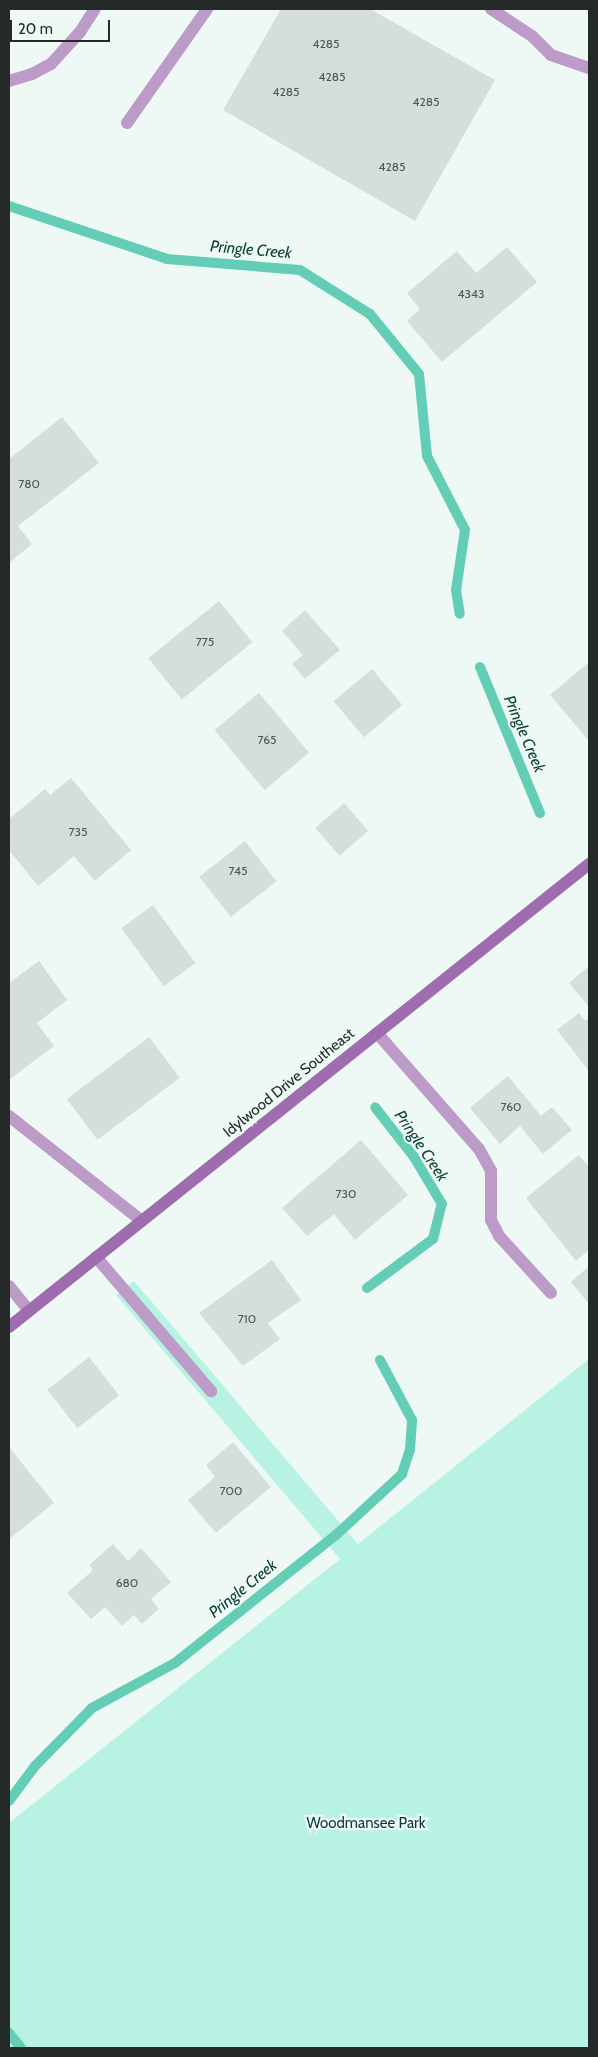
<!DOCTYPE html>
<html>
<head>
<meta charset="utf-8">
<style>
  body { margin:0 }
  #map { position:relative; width:598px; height:2057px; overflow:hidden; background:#eef9f6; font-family:Cabin,sans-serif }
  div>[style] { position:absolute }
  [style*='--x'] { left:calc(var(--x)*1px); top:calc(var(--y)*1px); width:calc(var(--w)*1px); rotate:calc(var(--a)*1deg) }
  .green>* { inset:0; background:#b8f2e2 }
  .stream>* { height:10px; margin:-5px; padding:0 5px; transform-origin:5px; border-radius:5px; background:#64cdb5 }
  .building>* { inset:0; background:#d4dfdb; transform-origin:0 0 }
  .lane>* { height:12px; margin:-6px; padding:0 6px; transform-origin:6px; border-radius:6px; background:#bc9bc8 }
  .secondary>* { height:12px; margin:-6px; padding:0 6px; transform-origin:6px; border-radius:6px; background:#9f6daf }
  span { translate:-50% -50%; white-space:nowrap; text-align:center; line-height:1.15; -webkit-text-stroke:4.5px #eef9f6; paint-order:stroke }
  .number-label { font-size:12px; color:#515655 }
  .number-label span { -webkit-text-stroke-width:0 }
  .street-label { font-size:15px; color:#252928 }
  .park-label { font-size:15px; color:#093b31 }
  .water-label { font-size:16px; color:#114137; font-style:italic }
  .frame { position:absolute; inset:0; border:10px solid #252928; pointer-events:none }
  .scale { position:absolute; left:10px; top:20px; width:100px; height:22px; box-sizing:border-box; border:2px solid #252928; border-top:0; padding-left:6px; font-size:15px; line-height:18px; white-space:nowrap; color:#252928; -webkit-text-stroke:4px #eef9f6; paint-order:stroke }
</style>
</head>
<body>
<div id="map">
  <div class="green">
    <div style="clip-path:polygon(134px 1281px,358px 1544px,589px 1359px,589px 2048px,9px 2048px,9px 1823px,340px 1559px,116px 1295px)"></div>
  </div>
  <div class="stream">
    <div style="--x:9;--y:206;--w:167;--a:18.5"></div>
    <div style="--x:167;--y:259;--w:133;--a:4.7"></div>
    <div style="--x:300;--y:270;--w:83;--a:32.2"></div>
    <div style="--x:370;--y:314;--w:77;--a:50.8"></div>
    <div style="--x:419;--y:374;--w:82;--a:84.4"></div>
    <div style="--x:427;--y:456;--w:83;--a:62.8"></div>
    <div style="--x:465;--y:530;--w:61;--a:98.5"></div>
    <div style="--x:456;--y:590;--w:24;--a:81"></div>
    <div style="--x:480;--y:667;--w:158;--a:67.7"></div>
    <div style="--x:367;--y:1288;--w:82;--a:-36.6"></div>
    <div style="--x:433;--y:1239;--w:36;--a:-76"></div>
    <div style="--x:442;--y:1204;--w:55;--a:-120.8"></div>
    <div style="--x:414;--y:1157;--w:63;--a:-128"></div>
    <div style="--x:9;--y:1801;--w:44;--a:-53.4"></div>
    <div style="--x:35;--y:1766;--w:81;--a:-45.5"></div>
    <div style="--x:92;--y:1708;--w:94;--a:-28.5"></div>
    <div style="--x:175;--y:1663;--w:206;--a:-38.5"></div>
    <div style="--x:336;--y:1535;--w:90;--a:-42.7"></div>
    <div style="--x:402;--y:1474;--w:25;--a:-72"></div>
    <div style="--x:410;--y:1450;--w:30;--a:-86"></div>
    <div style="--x:412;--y:1420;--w:68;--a:-118.1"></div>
    <div style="--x:9;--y:2033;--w:19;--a:51"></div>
  </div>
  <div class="building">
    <div style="clip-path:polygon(281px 9px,370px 9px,495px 80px,415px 221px,223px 110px)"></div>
    <div style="clip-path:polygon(507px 247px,537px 282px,442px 362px,407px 321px,420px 309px,407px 293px,457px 251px,476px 273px)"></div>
    <div style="clip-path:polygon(62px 417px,99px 463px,18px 526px,32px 544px,9px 563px,9px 459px)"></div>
    <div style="left:219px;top:601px;width:53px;height:91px;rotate:51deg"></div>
    <div style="clip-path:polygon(305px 610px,340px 650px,305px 679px,292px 664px,303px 655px,282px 631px)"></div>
    <div style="clip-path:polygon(589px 662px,589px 741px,550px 695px)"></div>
    <div style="left:372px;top:669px;width:47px;height:50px;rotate:50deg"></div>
    <div style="left:259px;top:693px;width:78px;height:58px;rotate:50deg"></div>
    <div style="clip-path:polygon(71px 778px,131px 850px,95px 881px,74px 856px,38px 886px,9px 850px,9px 819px,45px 789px,50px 795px)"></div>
    <div style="left:344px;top:803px;width:37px;height:38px;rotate:49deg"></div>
    <div style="left:245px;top:841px;width:51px;height:58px;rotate:52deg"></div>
    <div style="left:153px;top:905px;width:72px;height:39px;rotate:54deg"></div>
    <div style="clip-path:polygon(39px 961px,67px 1000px,37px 1023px,54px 1046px,10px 1079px,9px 983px)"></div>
    <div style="clip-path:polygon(589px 966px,589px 1007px,569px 983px)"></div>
    <div style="clip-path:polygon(579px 1013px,585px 1021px,589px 1018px,589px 1071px,557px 1030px)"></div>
    <div style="left:149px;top:1037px;width:51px;height:103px;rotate:53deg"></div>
    <div style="clip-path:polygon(508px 1076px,541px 1116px,552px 1107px,572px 1130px,543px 1154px,520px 1126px,500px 1144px,470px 1108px)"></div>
    <div style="clip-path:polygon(361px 1140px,408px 1195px,355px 1240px,334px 1214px,307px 1236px,282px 1208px)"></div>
    <div style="clip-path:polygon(579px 1155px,589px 1167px,589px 1250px,576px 1261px,526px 1198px)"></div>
    <div style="clip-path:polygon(272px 1260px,301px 1300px,268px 1323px,280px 1339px,243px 1366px,199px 1313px)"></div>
    <div style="clip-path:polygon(589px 1266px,589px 1304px,571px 1282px)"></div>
    <div style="left:89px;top:1357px;width:49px;height:53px;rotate:52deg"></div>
    <div style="clip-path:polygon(233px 1442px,271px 1487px,216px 1533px,188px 1500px,215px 1477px,206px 1465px)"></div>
    <div style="clip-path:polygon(9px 1447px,54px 1503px,9px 1539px)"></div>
    <div style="clip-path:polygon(113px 1544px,128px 1561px,141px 1548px,171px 1582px,151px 1599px,159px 1609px,142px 1624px,134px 1615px,122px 1626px,105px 1607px,91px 1619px,67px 1593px,93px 1570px,89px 1565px)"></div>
  </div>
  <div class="lane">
    <div style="--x:491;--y:9;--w:49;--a:33.4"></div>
    <div style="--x:532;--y:36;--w:27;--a:45"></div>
    <div style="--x:551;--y:55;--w:40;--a:18.9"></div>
    <div style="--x:9;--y:81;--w:24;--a:-17"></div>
    <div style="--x:32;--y:74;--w:21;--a:-28"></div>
    <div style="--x:51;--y:64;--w:43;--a:-47.8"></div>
    <div style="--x:80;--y:32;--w:27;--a:-57"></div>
    <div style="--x:127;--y:123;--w:139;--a:-54.9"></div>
    <div style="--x:377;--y:1033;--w:154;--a:48.7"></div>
    <div style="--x:479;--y:1149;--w:25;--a:61"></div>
    <div style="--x:491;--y:1171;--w:49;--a:90"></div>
    <div style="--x:491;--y:1220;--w:18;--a:63"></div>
    <div style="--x:499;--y:1236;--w:77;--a:47.6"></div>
    <div style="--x:9;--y:1116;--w:169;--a:38.3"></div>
    <div style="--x:96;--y:1257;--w:177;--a:49.4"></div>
    <div style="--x:9;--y:1286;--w:32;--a:51"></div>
  </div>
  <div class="secondary">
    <div style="--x:9;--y:1327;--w:742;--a:-38.6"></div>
  </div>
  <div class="number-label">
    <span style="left:326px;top:44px">4285</span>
    <span style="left:332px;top:77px">4285</span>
    <span style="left:286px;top:92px">4285</span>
    <span style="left:426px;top:102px">4285</span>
    <span style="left:392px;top:167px">4285</span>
    <span style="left:471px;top:294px">4343</span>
    <span style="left:29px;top:484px">780</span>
    <span style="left:205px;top:642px">775</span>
    <span style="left:267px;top:740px">765</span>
    <span style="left:78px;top:832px">735</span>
    <span style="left:238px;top:871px">745</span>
    <span style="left:511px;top:1107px">760</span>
    <span style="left:346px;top:1194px">730</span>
    <span style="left:247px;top:1319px">710</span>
    <span style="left:231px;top:1491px">700</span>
    <span style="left:127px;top:1583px">680</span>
  </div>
  <div class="street-label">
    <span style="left:289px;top:1083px;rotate:-39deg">Idylwood Drive Southeast</span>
  </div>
  <div class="park-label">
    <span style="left:366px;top:1824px">Woodmansee Park</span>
  </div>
  <div class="water-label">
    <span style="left:251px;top:250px;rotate:5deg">Pringle Creek</span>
    <span style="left:524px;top:734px;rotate:67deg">Pringle Creek</span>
    <span style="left:421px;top:1146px;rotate:56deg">Pringle Creek</span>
    <span style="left:243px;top:1589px;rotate:-39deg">Pringle Creek</span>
  </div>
  <div class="frame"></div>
  <div class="scale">20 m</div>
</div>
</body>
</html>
